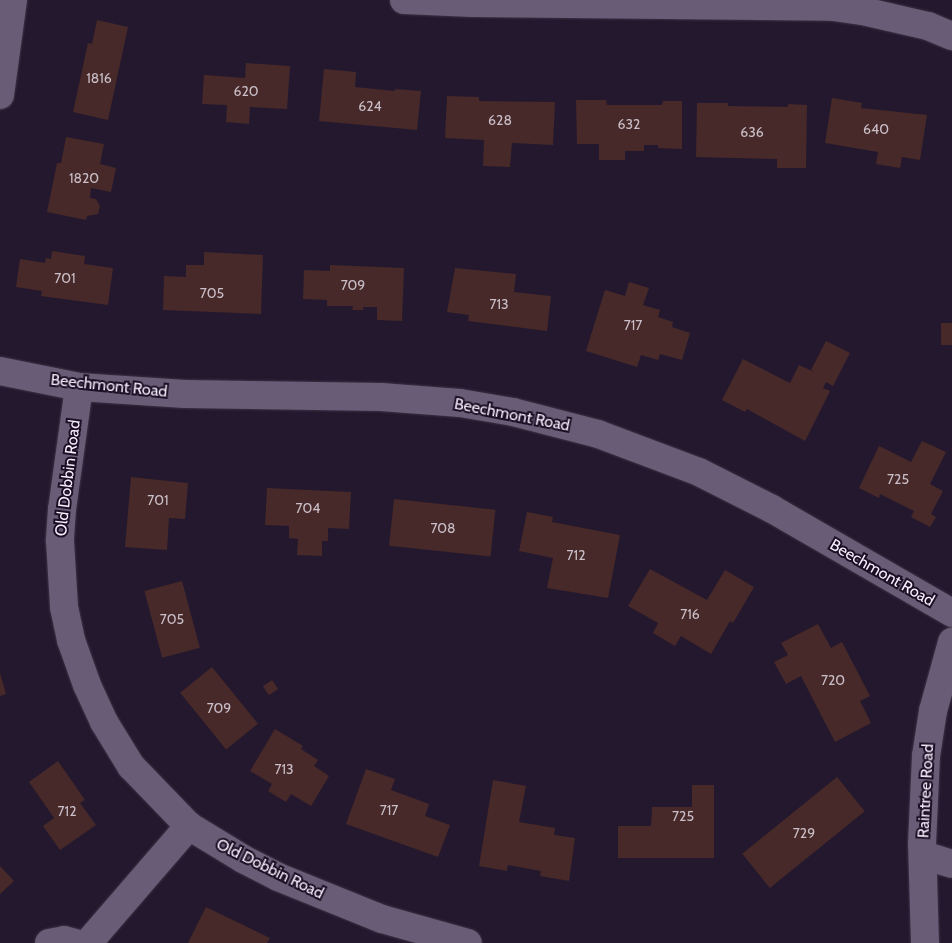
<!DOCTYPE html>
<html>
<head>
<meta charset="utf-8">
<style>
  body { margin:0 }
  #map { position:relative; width:952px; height:943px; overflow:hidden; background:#24182e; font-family:Cabin,sans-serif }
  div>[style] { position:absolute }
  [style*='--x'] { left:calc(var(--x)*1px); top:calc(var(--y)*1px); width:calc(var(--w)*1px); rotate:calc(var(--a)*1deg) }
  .building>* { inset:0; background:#462928; transform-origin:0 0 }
  .roads { filter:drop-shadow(0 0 1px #3c3344) drop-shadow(0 0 1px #3c3344) }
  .minor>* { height:28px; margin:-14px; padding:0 14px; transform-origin:14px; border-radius:14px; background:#695c76 }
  span { translate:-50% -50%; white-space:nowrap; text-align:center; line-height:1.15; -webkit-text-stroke:4px #1a0f24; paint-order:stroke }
  .number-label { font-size:14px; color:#cabec8 }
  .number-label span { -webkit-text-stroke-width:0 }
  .street-label { font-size:16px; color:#f6effe }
</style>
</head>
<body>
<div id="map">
  <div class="building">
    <div style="clip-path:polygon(97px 20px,128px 27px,108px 120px,73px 112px,88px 43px,92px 44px)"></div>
    <div style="clip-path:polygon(246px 63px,290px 66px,287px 109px,250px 107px,249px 124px,226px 122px,227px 105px,202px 104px,204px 75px,245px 78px)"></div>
    <div style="clip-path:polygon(324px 69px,356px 72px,355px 87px,395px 91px,395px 89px,421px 91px,417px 130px,319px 121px)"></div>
    <div style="clip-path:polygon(447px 96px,479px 97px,479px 101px,555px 102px,553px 145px,512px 143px,510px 167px,483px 166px,484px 140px,445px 138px)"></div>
    <div style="clip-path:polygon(832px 98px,862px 103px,861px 108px,927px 115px,920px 160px,902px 157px,900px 168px,876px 164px,878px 152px,825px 143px)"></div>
    <div style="clip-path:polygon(576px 100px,606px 100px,607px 105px,662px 105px,663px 101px,682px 101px,682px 149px,658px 148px,658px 145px,644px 145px,644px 151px,625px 151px,625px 160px,599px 160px,599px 144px,577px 144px)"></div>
    <div style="clip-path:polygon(697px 103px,728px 103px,728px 106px,788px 107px,788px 104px,807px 105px,806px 168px,777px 168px,777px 159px,696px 157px)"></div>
    <div style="clip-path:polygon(66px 137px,104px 144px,100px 164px,116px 168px,111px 192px,91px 188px,90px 198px,96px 199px,100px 206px,98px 214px,87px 216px,86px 220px,47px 212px,57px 163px,61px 163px)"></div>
    <div style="clip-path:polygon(52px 251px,85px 256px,84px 264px,113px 268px,108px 305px,41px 296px,42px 291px,16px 287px,20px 259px,45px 263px,46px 258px,51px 259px)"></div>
    <div style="clip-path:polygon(204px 252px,263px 255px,261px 314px,163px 310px,164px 276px,186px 277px,186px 265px,204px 265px)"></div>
    <div style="clip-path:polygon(330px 265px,404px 268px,402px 321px,377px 320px,377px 307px,363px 307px,363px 310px,352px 310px,353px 306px,327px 306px,327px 300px,303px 299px,304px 270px,330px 271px)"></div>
    <div style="clip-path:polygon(455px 268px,516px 274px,514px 292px,551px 296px,547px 331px,468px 321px,469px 315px,447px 312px)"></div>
    <div style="clip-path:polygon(629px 282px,649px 288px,643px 305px,660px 310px,658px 317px,673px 322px,672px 327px,690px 333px,682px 360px,660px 354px,658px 360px,641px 355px,637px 367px,586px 351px,605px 290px,625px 296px)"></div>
    <div style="left:941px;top:323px;width:11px;height:22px"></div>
    <div style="clip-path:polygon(826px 341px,850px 353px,833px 386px,826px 382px,823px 388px,830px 391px,805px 441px,747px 409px,745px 412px,722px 400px,743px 359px,790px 383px,799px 365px,814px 372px,811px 370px)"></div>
    <div style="clip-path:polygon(922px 441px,946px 452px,930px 484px,943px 491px,931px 514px,936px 517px,930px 527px,911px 517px,914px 511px,880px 494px,879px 498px,859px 488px,879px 446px,911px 462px)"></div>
    <div style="clip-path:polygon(131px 477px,188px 483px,185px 519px,169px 518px,167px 550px,125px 547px)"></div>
    <div style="clip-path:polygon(267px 488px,351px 492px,349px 529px,328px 528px,328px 541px,322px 541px,322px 556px,297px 555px,298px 539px,289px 538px,289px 526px,265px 525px)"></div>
    <div style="left:394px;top:499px;width:102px;height:47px;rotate:6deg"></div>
    <div style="clip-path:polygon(527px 512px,553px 517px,552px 522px,620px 535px,608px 598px,547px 588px,553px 558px,519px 551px)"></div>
    <div style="clip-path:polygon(650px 569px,707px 600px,725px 570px,754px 587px,733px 623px,730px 621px,711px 654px,681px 636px,675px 646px,653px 633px,658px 623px,628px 606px)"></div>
    <div style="left:182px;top:581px;width:69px;height:39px;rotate:75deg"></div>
    <div style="clip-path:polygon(818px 624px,831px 648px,842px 642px,870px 696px,860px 701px,871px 723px,835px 742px,801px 676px,786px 684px,774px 662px,788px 655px,781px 643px)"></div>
    <div style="left:212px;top:667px;width:73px;height:41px;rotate:51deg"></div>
    <div style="clip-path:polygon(0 673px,6px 694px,0 696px)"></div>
    <div style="left:272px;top:680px;width:11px;height:11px;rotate:56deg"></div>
    <div style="clip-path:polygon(275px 729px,303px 746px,301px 749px,318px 760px,314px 766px,329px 776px,311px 806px,291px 794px,286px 802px,268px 791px,272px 784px,250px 771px)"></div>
    <div style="clip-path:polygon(58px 761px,85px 800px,80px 803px,96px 825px,60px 850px,43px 826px,54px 818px,29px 782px)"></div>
    <div style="clip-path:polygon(366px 769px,395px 779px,391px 790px,429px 804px,425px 816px,450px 825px,438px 857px,346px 824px)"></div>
    <div style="left:837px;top:777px;width:44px;height:122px;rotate:51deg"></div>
    <div style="clip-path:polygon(493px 780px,526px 786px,519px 822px,555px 828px,554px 835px,575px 838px,569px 881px,540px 876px,541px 871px,508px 865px,507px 871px,479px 866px)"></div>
    <div style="clip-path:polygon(692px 785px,714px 785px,714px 858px,618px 858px,618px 826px,651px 826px,652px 807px,692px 807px)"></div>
    <div style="clip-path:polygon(0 866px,14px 881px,0 894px)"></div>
    <div style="clip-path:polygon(206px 907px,270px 938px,267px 943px,188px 943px)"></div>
  </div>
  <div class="roads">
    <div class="minor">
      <div style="--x:404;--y:0;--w:68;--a:2.5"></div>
      <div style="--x:472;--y:3;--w:361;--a:0.6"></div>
      <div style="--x:833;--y:7;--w:30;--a:8"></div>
      <div style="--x:863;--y:11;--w:67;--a:13"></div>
      <div style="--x:928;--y:26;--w:26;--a:23"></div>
      <div style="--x:0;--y:95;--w:96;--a:-82.2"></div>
      <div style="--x:0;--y:371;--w:81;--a:11.4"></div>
      <div style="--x:79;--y:387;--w:106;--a:3.8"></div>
      <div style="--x:185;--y:394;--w:196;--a:0.9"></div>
      <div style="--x:381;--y:397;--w:79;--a:4.3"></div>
      <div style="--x:460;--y:403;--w:54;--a:9.6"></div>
      <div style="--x:513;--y:412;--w:88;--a:14.5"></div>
      <div style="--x:598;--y:434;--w:108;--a:20.6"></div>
      <div style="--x:699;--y:472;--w:82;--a:26.9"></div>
      <div style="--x:772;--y:509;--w:208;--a:30"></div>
      <div style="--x:79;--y:387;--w:123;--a:97.9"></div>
      <div style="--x:62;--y:509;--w:32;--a:94"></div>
      <div style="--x:60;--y:541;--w:66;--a:86.5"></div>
      <div style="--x:64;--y:607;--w:34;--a:78"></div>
      <div style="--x:71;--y:640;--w:48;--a:70.4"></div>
      <div style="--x:87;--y:685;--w:41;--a:65.3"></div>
      <div style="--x:104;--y:722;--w:52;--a:58.5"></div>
      <div style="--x:131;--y:766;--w:83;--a:46"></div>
      <div style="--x:189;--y:826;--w:63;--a:31.4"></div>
      <div style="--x:243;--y:859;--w:39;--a:27"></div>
      <div style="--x:278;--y:877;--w:112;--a:22"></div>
      <div style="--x:382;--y:919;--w:89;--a:15.6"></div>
      <div style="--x:923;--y:855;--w:30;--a:17"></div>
      <div style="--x:49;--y:943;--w:15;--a:-11"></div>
      <div style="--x:64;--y:940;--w:11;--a:15"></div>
      <div style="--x:88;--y:943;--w:155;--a:-49.2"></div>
      <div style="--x:925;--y:943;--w:99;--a:-91.7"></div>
      <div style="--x:922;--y:844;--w:88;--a:-87.4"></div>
      <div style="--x:926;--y:756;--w:46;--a:-81.2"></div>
      <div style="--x:933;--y:711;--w:72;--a:-74.6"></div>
    </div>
  </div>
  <div class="number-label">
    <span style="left:99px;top:78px">1816</span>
    <span style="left:246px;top:91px">620</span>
    <span style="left:370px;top:106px">624</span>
    <span style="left:500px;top:120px">628</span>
    <span style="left:629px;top:124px">632</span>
    <span style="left:876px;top:129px">640</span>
    <span style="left:752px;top:132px">636</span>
    <span style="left:84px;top:178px">1820</span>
    <span style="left:65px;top:278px">701</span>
    <span style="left:353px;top:285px">709</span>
    <span style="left:212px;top:293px">705</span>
    <span style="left:499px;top:304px">713</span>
    <span style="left:633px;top:325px">717</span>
    <span style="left:898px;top:479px">725</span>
    <span style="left:158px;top:500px">701</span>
    <span style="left:308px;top:508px">704</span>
    <span style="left:443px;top:528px">708</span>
    <span style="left:576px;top:555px">712</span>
    <span style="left:690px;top:614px">716</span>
    <span style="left:172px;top:619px">705</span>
    <span style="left:833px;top:680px">720</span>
    <span style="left:219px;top:708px">709</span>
    <span style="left:284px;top:769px">713</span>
    <span style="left:389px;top:810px">717</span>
    <span style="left:67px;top:811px">712</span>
    <span style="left:683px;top:816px">725</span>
    <span style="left:804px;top:833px">729</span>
  </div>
  <div class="street-label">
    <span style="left:109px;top:386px;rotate:6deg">Beechmont Road</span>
    <span style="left:512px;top:415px;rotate:11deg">Beechmont Road</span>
    <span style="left:68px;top:478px;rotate:-83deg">Old Dobbin Road</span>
    <span style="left:882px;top:573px;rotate:30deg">Beechmont Road</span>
    <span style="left:926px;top:791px;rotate:-87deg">Raintree Road</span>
    <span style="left:270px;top:869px;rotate:26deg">Old Dobbin Road</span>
  </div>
</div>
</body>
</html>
